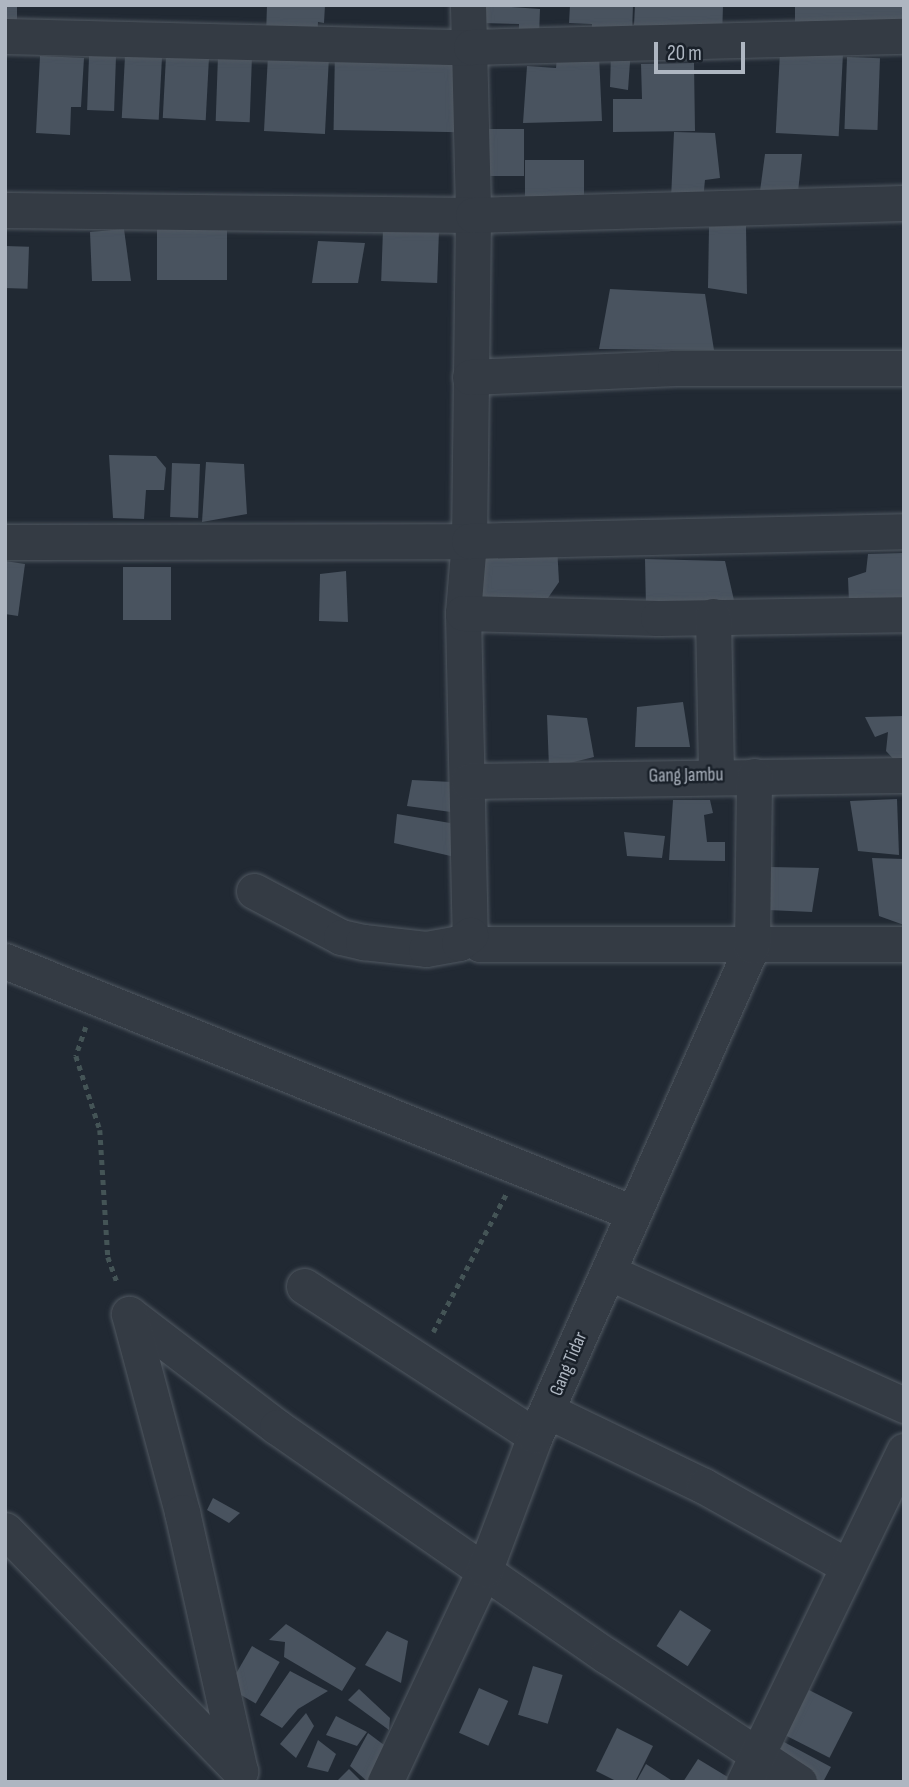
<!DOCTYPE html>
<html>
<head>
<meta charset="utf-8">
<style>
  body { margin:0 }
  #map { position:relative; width:909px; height:1787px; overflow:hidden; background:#212933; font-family:"Sofia Sans Condensed",sans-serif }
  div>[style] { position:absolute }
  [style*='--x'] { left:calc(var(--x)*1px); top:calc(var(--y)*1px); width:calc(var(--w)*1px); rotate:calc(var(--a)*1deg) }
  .building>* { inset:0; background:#49535f; transform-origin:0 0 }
  .path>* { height:4.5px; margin-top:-2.25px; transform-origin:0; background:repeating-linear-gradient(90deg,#445456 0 5px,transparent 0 10px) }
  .roads { filter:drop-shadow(0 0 2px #515962) drop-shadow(0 0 2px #515962) }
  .minor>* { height:35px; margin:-17.5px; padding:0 17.5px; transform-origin:17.5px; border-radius:17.5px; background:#343b44 }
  span { translate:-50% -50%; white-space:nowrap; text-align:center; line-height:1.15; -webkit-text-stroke:5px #192029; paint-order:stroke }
  .street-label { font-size:19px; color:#aeb6c1 }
  .frame { position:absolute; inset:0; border:7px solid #aeb6c1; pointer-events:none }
  .scale { position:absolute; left:654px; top:42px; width:91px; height:32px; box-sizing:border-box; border:4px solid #aeb6c1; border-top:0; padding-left:9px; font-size:21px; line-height:24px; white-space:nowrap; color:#aeb6c1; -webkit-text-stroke:5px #192029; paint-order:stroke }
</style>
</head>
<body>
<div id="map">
  <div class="building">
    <div style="left:5px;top:5px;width:12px;height:29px"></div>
    <div style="clip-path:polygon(267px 5px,325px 5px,324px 23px,318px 22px,317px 38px,266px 35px)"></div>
    <div style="clip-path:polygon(483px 5px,540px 9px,539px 36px,519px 36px,519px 24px,482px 23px)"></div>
    <div style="clip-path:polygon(570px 5px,633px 5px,632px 35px,592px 33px,592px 24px,569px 23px)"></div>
    <div style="clip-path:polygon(635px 5px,723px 5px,722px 39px,673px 26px,634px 25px)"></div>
    <div style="clip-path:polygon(795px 5px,904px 5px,904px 25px,795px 36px)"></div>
    <div style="left:335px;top:48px;width:128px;height:82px;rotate:1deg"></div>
    <div style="clip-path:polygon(631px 48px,628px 90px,610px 87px,611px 53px)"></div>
    <div style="left:780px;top:52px;width:63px;height:81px;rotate:3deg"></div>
    <div style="left:218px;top:55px;width:34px;height:66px;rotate:2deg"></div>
    <div style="left:268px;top:55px;width:61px;height:76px;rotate:3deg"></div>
    <div style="clip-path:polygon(599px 55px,602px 121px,523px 123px,527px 66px,556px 68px,557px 56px)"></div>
    <div style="clip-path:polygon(40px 56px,84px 58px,81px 107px,71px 107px,70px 135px,36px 133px)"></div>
    <div style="left:89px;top:56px;width:27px;height:54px;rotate:2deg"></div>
    <div style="left:125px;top:56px;width:37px;height:62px;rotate:3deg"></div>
    <div style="left:166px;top:56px;width:43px;height:62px;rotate:3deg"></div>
    <div style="left:847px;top:57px;width:33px;height:72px;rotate:2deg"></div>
    <div style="clip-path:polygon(694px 63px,695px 131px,613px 132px,613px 99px,642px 99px,641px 64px)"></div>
    <div style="left:480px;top:129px;width:44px;height:47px"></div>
    <div style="clip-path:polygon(674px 132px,715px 133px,720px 178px,705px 180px,703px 200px,671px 199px)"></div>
    <div style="clip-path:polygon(765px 154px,802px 154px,798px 192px,760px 191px)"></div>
    <div style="left:525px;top:160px;width:59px;height:36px"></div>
    <div style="left:157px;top:223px;width:70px;height:57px"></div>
    <div style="clip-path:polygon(746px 226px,747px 294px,708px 288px,709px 227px)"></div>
    <div style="clip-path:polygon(124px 229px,131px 281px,92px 281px,90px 232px)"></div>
    <div style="left:439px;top:230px;width:53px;height:56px;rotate:92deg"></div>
    <div style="clip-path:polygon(318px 241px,365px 243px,358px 283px,312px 283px)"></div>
    <div style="left:5px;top:246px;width:24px;height:42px;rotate:2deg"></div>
    <div style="clip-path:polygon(610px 289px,705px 294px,714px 350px,599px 349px)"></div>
    <div style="clip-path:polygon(109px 455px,156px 456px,166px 468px,164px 490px,146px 490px,144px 519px,113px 518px)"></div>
    <div style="clip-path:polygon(206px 462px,244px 464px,247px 514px,202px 522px)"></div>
    <div style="left:172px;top:463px;width:28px;height:54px;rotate:2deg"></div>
    <div style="clip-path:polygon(557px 546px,559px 582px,541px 608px,479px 607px,478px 555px)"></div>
    <div style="clip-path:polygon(904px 553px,904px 607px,849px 603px,848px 578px,866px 572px,868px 554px)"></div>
    <div style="clip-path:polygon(645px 559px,725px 561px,736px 609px,646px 607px)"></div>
    <div style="clip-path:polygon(5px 561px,25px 564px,18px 616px,5px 614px)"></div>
    <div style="left:123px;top:567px;width:48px;height:53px"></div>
    <div style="clip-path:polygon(346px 571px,348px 622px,319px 621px,320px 574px)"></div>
    <div style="clip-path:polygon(683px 702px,690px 747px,635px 747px,637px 707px)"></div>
    <div style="clip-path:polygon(547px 715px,587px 718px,594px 757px,549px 768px)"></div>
    <div style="clip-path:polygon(904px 716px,904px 762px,899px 765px,886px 751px,888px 732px,875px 737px,865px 717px)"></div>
    <div style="clip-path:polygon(412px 780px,452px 782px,451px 812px,407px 806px)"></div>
    <div style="clip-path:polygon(897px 799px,899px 855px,858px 851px,850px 801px)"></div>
    <div style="clip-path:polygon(673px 800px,710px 800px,713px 813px,704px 815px,707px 842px,725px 842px,725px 861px,669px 860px)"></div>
    <div style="clip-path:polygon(397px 814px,456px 824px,455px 857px,394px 843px)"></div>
    <div style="clip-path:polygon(624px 832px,665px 836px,662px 858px,627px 856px)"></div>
    <div style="clip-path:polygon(872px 858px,904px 859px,904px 925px,879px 916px)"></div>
    <div style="clip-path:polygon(771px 867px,819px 868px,812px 912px,768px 910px)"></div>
    <div style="clip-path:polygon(213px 1498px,240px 1513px,229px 1523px,207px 1510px)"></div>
    <div style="left:680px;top:1610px;width:37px;height:43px;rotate:33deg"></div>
    <div style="clip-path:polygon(286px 1624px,356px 1668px,342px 1691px,284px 1657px,285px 1642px,269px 1640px)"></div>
    <div style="clip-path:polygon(387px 1631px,408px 1641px,401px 1683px,365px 1665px)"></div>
    <div style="left:252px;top:1646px;width:32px;height:48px;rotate:30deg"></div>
    <div style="left:533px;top:1666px;width:31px;height:51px;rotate:17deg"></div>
    <div style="clip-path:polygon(290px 1671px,328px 1691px,298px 1709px,282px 1728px,260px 1715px)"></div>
    <div style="left:479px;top:1688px;width:32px;height:49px;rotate:24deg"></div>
    <div style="clip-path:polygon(359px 1689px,390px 1718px,389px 1730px,348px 1700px)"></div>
    <div style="left:809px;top:1690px;width:49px;height:51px;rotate:27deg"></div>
    <div style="clip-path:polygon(306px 1713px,314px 1726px,296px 1758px,280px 1744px)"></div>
    <div style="clip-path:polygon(336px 1716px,367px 1732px,357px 1746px,326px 1735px)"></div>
    <div style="clip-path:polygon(617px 1728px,653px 1746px,635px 1782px,618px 1782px,596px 1771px)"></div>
    <div style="clip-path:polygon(368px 1733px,396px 1754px,368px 1782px,350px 1766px)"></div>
    <div style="clip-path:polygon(318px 1740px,336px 1754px,328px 1772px,307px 1767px)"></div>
    <div style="clip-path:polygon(784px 1742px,831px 1767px,823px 1782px,775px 1761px)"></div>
    <div style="clip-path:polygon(698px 1759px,736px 1782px,683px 1782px)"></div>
    <div style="clip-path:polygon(646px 1764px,674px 1782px,636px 1782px)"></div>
    <div style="clip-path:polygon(349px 1769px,362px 1782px,336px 1782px)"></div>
  </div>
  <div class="path">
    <div style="--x:86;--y:1027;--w:31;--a:109"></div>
    <div style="--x:76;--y:1056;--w:78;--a:72"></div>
    <div style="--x:100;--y:1130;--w:127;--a:86.4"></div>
    <div style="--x:108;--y:1257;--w:29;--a:70"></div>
    <div style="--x:433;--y:1332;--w:156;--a:-62.1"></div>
  </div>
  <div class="roads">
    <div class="minor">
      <div style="--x:468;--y:5;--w:210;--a:88.6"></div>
      <div style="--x:473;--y:215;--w:326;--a:90.7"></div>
      <div style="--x:469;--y:541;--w:72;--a:94.8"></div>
      <div style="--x:463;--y:613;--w:322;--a:88.8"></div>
      <div style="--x:470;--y:935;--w:13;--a:42"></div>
      <div style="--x:480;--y:944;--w:424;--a:0"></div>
      <div style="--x:5;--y:36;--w:466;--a:1.4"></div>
      <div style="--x:471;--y:47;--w:433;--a:-1.5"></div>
      <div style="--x:5;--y:210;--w:468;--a:0.6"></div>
      <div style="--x:473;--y:215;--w:431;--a:-1.6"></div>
      <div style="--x:470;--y:377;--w:205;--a:-2.5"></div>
      <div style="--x:675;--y:368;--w:229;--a:0"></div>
      <div style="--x:5;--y:542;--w:464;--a:-0.1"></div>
      <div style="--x:469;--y:541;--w:435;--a:-1.3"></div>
      <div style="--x:463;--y:613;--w:195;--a:1.5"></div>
      <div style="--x:658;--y:618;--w:246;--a:-0.9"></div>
      <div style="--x:713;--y:616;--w:159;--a:88.9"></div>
      <div style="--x:468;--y:781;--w:436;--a:-0.8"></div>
      <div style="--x:254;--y:891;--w:98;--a:27.9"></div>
      <div style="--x:341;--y:937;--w:23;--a:13"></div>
      <div style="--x:363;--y:942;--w:63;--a:6.3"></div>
      <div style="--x:426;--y:949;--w:34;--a:-10"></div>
      <div style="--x:459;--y:943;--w:14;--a:-36"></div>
      <div style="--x:5;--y:961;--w:677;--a:21.86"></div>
      <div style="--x:608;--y:1272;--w:325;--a:24.2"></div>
      <div style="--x:304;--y:1286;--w:275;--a:33"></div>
      <div style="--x:129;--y:1314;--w:186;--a:37.4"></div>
      <div style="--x:277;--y:1427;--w:402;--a:34.8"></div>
      <div style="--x:607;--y:1656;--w:230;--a:33.3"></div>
      <div style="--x:129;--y:1314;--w:205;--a:75"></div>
      <div style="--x:182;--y:1512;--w:265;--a:77.4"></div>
      <div style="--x:548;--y:1411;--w:173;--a:25.7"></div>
      <div style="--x:704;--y:1486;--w:164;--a:29.2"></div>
      <div style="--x:5;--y:1530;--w:337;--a:45.7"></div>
      <div style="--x:385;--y:1782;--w:235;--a:-64.9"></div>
      <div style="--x:485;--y:1569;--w:142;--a:-69.4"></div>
      <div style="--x:535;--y:1436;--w:536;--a:-66.11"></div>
      <div style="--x:752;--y:946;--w:170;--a:-89.3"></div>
      <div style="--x:744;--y:1782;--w:368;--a:-64.2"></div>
    </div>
  </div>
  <div class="street-label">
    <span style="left:686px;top:776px;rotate:-1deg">Gang Jambu</span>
    <span style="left:569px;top:1364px;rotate:-67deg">Gang Tidar</span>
  </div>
  <div class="frame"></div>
  <div class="scale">20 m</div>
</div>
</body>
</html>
